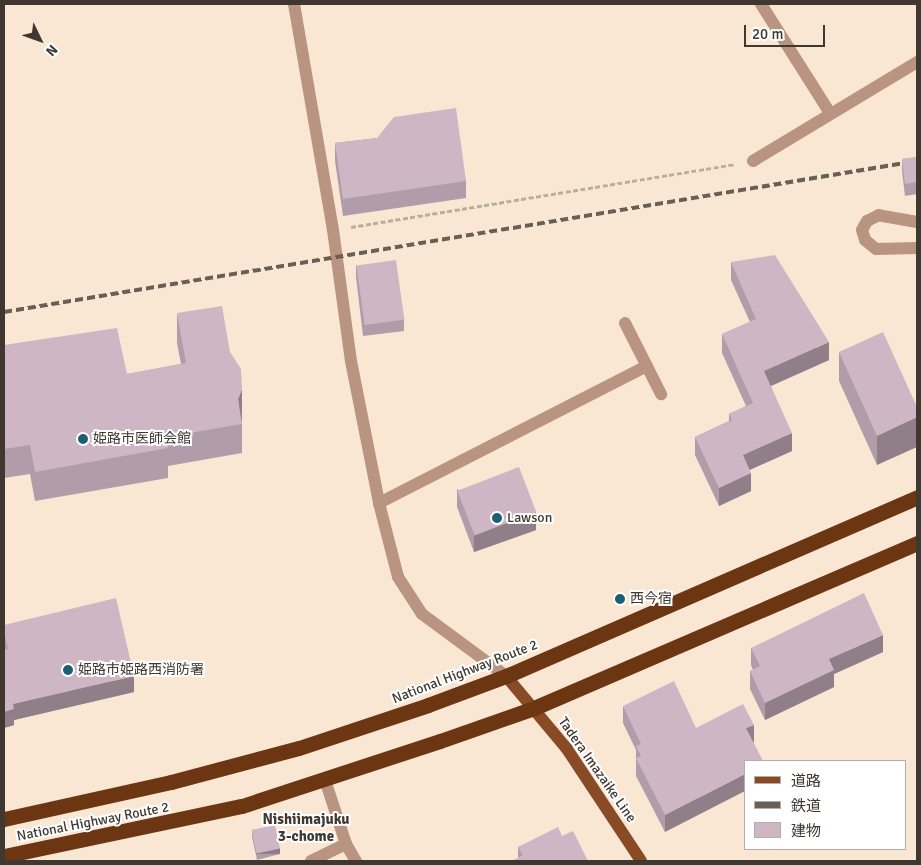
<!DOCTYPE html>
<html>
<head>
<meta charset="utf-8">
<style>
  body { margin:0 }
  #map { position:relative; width:921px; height:865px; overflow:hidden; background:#f9e7d4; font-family:Signika,"Noto Sans JP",sans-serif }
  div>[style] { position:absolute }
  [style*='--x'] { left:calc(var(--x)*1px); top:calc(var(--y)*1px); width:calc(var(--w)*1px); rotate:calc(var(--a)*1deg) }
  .path>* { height:3px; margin-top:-1.5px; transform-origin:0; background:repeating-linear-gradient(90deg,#bbad9e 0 5px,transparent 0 7.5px) }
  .minor>* { height:12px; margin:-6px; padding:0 6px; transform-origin:6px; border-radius:6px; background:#b89481 }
  .major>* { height:12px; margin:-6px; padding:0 6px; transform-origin:6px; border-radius:6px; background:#884b26 }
  .highway>* { height:15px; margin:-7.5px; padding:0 7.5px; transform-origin:7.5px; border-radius:7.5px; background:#6d3613 }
  .rail>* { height:4px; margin-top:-2px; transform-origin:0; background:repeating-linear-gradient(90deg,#695f55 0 8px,transparent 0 12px) }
  .wall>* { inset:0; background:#b19da9 }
  .shaded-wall>* { inset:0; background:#907f89; transform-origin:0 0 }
  .building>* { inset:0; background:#ceb6c4; transform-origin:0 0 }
  .dots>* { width:14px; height:14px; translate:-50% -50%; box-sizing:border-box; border:2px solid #fff; border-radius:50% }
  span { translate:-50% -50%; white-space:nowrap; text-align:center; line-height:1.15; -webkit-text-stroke:4px #fff; paint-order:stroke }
  .poi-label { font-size:14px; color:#3f3830 }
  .left { translate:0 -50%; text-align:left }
  .street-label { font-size:14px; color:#3f3830 }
  .neighbourhood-label { font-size:15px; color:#3f3830; font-weight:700 }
  .frame { position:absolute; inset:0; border:5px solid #3f3830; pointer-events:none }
  .legend { position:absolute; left:744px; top:760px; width:162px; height:90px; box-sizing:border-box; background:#fff; border:1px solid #b2afac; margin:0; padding:6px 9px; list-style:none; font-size:15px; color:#3f3830 }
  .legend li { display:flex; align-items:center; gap:10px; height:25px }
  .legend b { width:25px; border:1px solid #b2afac }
  .north { position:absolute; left:15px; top:15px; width:50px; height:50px; -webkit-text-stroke:4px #fff; paint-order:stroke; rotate:132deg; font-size:14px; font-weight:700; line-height:20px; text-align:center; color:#3f3830 }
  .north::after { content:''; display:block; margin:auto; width:18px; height:22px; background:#3f3830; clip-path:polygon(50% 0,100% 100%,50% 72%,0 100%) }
  .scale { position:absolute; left:744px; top:25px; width:81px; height:22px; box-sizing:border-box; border:2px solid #3f3830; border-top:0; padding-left:6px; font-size:15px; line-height:18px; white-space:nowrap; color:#3f3830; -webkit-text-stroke:4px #fff; paint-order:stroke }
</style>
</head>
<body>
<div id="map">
  <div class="path">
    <div style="--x:351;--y:227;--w:389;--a:-9.3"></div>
  </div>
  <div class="minor">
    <div style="--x:294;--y:4;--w:229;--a:80.2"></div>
    <div style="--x:333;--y:230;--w:132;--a:82.2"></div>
    <div style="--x:351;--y:361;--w:145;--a:78.8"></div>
    <div style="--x:379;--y:503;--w:76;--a:75.6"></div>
    <div style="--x:398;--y:577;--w:44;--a:57"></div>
    <div style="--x:422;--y:614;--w:104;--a:36.4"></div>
    <div style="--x:761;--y:4;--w:129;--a:57.7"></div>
    <div style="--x:753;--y:161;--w:192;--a:-31.1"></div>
    <div style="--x:917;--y:222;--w:39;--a:-170"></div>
    <div style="--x:879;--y:215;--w:13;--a:153"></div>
    <div style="--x:867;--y:221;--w:10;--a:119"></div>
    <div style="--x:862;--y:230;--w:10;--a:73"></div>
    <div style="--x:865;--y:240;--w:14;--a:39"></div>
    <div style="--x:876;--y:249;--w:41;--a:-1.4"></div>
    <div style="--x:625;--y:323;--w:80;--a:63.1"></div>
    <div style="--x:379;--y:503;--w:301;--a:-27.1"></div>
    <div style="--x:325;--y:780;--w:67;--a:71.8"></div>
    <div style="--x:346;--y:844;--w:20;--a:60"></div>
    <div style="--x:311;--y:861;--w:39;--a:-26"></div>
  </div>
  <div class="major">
    <div style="--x:506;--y:676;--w:95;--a:50.1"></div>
    <div style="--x:567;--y:749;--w:134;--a:56.5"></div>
  </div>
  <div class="highway">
    <div style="--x:4;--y:819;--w:171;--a:-12.5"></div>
    <div style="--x:171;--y:782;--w:132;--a:-14.9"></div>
    <div style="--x:299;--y:748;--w:136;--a:-18.4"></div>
    <div style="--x:428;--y:705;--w:83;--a:-20.4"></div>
    <div style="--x:506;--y:676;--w:448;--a:-23.5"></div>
    <div style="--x:4;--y:856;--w:243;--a:-11.9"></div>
    <div style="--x:242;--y:806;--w:208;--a:-18.2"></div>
    <div style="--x:440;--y:741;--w:100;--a:-19.3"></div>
    <div style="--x:534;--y:708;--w:417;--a:-23.3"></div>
  </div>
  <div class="rail">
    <div style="--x:4;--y:312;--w:925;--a:-9.39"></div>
  </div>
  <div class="wall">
    <div style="clip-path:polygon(377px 138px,466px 181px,466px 198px,343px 216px,335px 161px,335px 143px)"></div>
    <div style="clip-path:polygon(917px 157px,917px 194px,905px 196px,902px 171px,902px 159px)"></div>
    <div style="clip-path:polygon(731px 262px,829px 360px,771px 386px,792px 451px,749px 470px,751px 491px,719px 506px,695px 455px,695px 437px,729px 421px,729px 414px,746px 406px,722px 353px,722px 334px,750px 322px,731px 280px)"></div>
    <div style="clip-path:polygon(356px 265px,404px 319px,404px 331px,363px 336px,356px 277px)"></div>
    <div style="clip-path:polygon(177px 313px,242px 418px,242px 453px,168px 466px,168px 478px,35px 501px,30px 474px,4px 478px,4px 345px,127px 374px,181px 364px,177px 343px)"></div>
    <div style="clip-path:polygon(839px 352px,917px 407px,877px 465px,839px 381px)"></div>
    <div style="clip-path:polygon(457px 489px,536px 530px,474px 552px,457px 507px)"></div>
    <div style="clip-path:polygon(4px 632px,134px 692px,14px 720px,14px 725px,4px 728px)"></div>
    <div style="clip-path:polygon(751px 648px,883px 652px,834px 674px,834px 687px,765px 720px,750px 689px,750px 671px,753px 670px,751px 665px)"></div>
    <div style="clip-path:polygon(623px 706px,696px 728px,754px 742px,665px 832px,636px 776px,636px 750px,623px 723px)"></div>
    <div style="clip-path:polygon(252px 831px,280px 854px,257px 860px,252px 837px)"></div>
    <div style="clip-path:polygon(562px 836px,518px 858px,518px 847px)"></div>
  </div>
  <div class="shaded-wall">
    <div style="clip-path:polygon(829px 342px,829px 360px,764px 389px,764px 371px)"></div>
    <div style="clip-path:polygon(242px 389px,242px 418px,240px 424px,238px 399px)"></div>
    <div style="clip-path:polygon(917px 417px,917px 447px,877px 465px,877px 436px)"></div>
    <div style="clip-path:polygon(792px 433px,792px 451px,743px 473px,743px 455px)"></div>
    <div style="clip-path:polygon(751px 473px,751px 491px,719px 506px,719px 488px)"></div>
    <div style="clip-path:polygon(536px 512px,536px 530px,474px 552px,474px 535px)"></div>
    <div style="clip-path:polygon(883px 635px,883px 652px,834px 674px,834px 687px,765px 720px,765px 703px,829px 659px)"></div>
    <div style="clip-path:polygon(134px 676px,134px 692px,14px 720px,14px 725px,4px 728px,4px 712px,13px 704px)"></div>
    <div style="clip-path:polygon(754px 725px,754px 742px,746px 746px,746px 728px)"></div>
    <div style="clip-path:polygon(745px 774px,745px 791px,665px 832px,665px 815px)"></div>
    <div style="left:280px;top:848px;width:6px;height:24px;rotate:90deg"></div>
  </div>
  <div class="building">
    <div style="clip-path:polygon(456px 108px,466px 181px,343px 199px,335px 143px,377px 138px,394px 117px)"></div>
    <div style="clip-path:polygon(917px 157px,917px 182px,905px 184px,902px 159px)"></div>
    <div style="clip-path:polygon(775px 255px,829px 342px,764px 371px,792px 433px,743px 455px,751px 473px,719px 488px,695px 437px,732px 420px,729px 414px,753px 403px,722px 334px,756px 319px,731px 262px)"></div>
    <div style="left:396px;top:260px;width:60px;height:40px;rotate:82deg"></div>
    <div style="clip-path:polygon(222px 306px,230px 352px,241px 369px,242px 389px,238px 399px,242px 424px,166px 437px,168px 448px,35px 472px,30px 445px,4px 449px,4px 345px,117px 328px,127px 374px,186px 363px,177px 313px)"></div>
    <div style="clip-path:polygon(883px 332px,917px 407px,917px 417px,877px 436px,839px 352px)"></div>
    <div style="left:519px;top:467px;width:48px;height:66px;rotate:69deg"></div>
    <div style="clip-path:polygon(864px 593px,883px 635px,829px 659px,834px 670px,765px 703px,750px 671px,760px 666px,751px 648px)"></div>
    <div style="clip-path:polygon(116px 598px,134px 676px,13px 704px,14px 709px,4px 712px,4px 650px,8px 649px,4px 632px,4px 625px)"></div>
    <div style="clip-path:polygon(674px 681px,696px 728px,743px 704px,754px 725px,746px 728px,763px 761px,745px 761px,745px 774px,665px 815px,636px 758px,641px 756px,636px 746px,641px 744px,623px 706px)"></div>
    <div style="left:275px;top:825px;width:24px;height:24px;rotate:78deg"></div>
    <div style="clip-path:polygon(558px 827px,562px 836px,573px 831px,588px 861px,511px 861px,523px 856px,518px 847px)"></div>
  </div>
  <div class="dots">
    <div style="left:83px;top:439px;background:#1c5f72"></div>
    <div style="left:497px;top:518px;background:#1c5f72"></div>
    <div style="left:620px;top:599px;background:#1c5f72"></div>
    <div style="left:68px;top:670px;background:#1c5f72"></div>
  </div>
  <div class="poi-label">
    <span class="left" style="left:93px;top:439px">姫路市医師会館</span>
    <span class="left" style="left:507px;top:518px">Lawson</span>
    <span class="left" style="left:630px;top:599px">西今宿</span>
    <span class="left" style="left:78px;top:670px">姫路市姫路西消防署</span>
  </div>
  <div class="street-label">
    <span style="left:465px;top:672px;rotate:-21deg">National Highway Route 2</span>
    <span style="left:597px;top:770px;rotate:55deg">Tadera Imazaike Line</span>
    <span style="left:93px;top:822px;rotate:-11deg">National Highway Route 2</span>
  </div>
  <div class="neighbourhood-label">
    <span style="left:306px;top:828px">Nishiimajuku<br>3-chome</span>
  </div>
  <div class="frame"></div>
  <ul class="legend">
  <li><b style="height:6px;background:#884b26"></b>道路</li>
  <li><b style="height:6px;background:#695f55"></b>鉄道</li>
  <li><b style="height:14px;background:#ceb6c4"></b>建物</li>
  </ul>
  <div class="north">N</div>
  <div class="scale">20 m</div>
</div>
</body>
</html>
